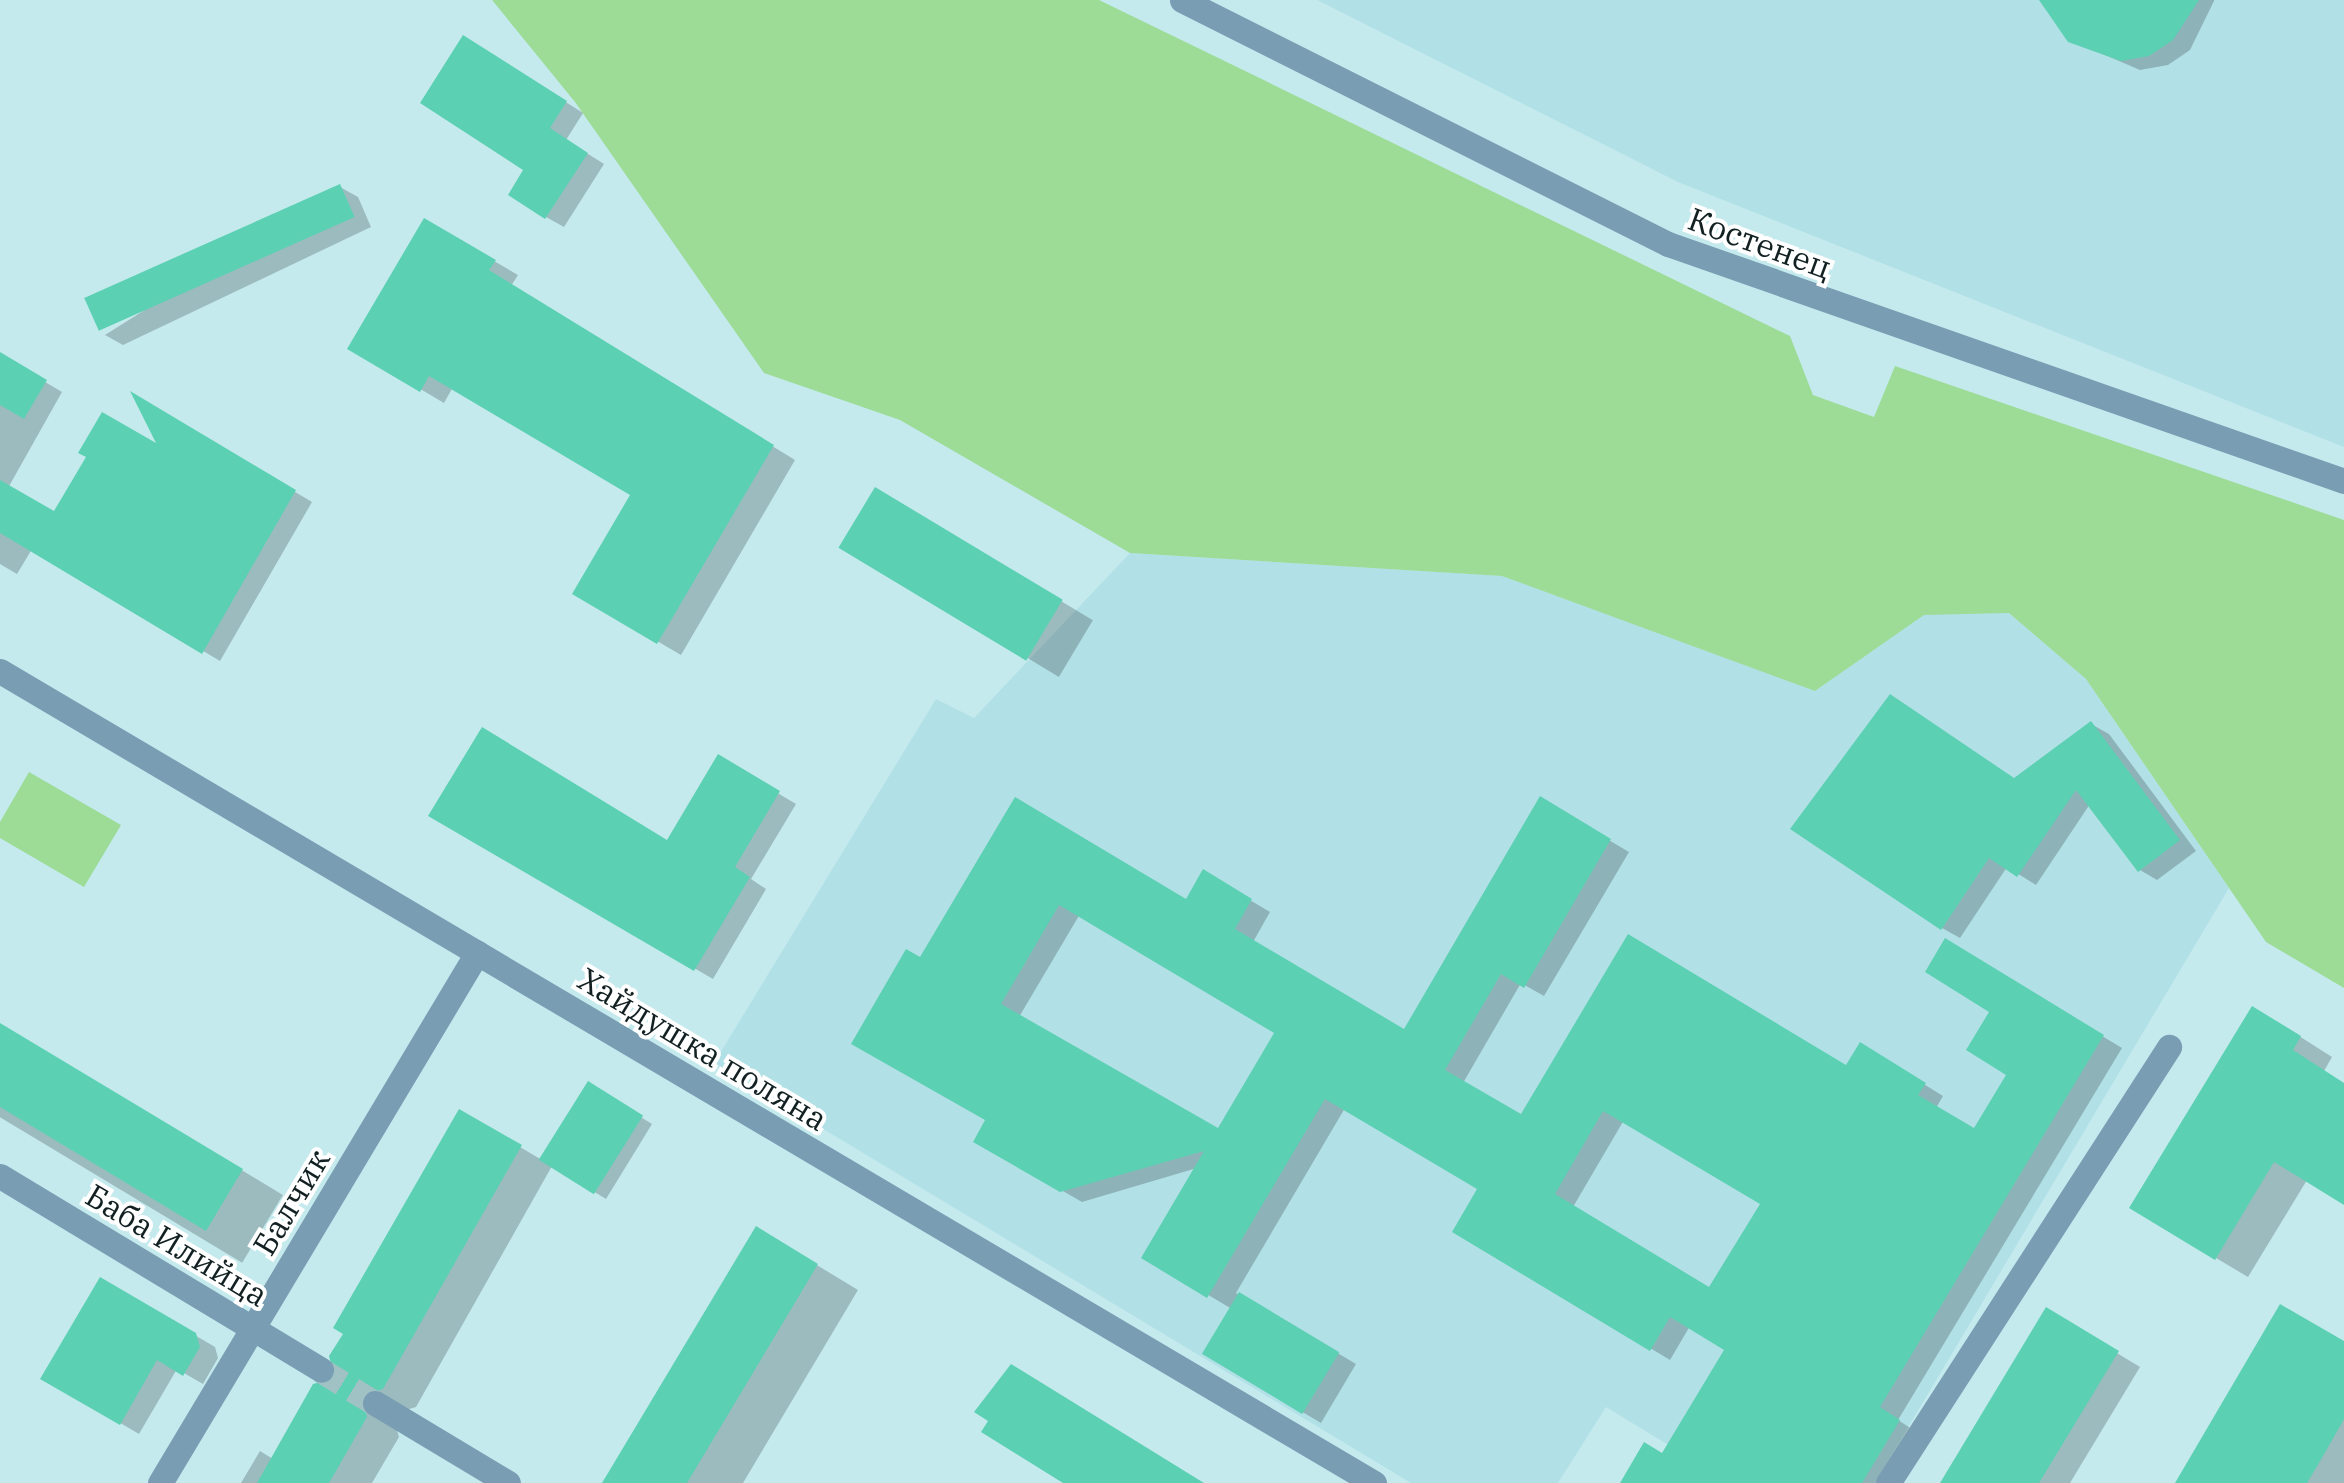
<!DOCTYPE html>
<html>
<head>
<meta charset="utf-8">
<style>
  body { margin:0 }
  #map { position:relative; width:2344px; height:1483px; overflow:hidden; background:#c4eaee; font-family:"IBM Plex Serif",serif }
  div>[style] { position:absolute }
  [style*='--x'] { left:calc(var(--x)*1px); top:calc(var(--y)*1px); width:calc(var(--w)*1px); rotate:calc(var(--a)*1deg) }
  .built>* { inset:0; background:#b1e0e6 }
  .green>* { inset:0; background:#9ddc97 }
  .shadow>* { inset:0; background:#0003; transform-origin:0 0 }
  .building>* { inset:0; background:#5cd0b2; transform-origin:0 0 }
  .minor-tunnel>* { height:25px; margin-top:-12.5px; transform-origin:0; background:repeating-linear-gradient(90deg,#a0c2c5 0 25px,transparent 0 37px) }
  .minor>* { height:25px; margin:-12.5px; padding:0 12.5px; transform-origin:12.5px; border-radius:12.5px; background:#799db3 }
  span { translate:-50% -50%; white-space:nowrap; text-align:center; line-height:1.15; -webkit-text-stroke:8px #fff; paint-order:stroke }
  .street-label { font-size:32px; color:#122022 }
</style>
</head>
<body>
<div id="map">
  <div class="built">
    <div style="clip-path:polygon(1317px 0,2344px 0,2344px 447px,1678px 182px)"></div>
    <div style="clip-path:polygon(1130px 553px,1503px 576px,1815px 691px,1925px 614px,2009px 613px,2086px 679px,2229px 888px,1875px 1483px,1731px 1483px,1606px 1407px,1558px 1483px,1411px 1483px,714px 1063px,936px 699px,974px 718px)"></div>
  </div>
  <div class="green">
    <div style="clip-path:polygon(492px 0,1099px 0,1790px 336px,1813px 395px,1874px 417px,1895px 366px,2344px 520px,2344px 988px,2266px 942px,2086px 679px,2009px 613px,1924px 615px,1815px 691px,1502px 576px,1130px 553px,900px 420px,764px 373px,575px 102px)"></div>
    <div style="clip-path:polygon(29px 772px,121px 825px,84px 887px,0 838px,0 822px)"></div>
  </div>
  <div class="shadow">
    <div style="clip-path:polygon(2048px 0,2214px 0,2214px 1px,2190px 50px,2168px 65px,2140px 70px,2070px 40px)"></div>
    <div style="clip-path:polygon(481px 48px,583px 113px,566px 140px,604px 164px,564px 227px,546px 217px)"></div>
    <div style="clip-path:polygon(340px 187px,358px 197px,371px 227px,123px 345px,105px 335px)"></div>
    <div style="clip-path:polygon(425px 221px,518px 275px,511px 286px,795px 460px,681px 655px,575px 593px,633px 494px,453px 387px,444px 403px,351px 348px)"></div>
    <div style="clip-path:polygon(0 355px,62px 392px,8px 488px,55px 515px,161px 449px,136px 397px,312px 502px,220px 661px,32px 549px,17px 574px,0 564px)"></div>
    <div style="left:876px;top:490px;width:253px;height:66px;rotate:31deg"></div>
    <div style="clip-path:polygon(2091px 724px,2109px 734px,2196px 851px,2157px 880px,2140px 870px,2090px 804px,2036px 885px,2007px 867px,1960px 938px,1942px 928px,2016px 780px)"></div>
    <div style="clip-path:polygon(719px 758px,796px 804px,751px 879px,766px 889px,713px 979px,431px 815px,669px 843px)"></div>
    <div style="clip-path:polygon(evenodd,1541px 800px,1629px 852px,1544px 996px,1521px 983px,1463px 1083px,1522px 1117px,1847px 1068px,1880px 1057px,1943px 1096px,1936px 1108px,1975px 1131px,2010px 1074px,1993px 1011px,1946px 942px,2122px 1048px,1898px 1420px,1918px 1433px,1887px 1483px,1623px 1483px,1663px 1456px,1728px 1349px,1690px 1326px,1670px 1360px,1456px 1231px,1481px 1188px,1345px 1108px,1236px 1293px,1356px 1364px,1321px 1423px,1205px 1354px,1232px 1309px,1144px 1257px,1197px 1168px,1082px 1202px,976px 1141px,989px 1120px,921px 961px,1016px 801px,1187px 902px,1223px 884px,1270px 912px,1253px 942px,1405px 1032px,1541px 800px,1080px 914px,1277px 1032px,1219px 1132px,1019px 1017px,1080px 914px,1541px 800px,1624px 1120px,1764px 1203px,1710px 1290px,1573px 1207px,1624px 1120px)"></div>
    <div style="left:0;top:1025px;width:330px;height:79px;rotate:31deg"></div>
    <div style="clip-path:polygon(2285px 1027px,2332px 1057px,2324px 1071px,2344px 1086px,2344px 1202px,2307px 1180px,2248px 1277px,2216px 1258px)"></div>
    <div style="clip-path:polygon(589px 1085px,652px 1124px,606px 1199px,552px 1166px,416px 1407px,392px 1414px,399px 1437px,372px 1483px,241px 1483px,260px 1451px,273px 1459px,338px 1379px,460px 1112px,542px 1160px)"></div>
    <div style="clip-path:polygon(797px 1253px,858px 1290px,743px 1483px,604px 1483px)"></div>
    <div style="clip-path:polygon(101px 1280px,215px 1347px,218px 1358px,203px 1384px,177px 1369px,139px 1434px,44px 1378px)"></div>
    <div style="clip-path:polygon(2047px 1311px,2140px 1367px,2070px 1483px,1943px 1483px)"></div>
    <div style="clip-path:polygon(2344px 1344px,2344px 1483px,2178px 1483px)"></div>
  </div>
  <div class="building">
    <div style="clip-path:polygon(2039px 0,2199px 0,2173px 40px,2149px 56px,2121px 61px,2068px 42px)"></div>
    <div style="clip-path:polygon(463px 35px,567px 101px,550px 128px,588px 153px,545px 219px,508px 195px,523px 170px,420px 103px)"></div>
    <div style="left:340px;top:184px;width:36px;height:280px;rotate:66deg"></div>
    <div style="clip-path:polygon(424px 218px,496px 260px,489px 270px,774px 445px,657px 644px,572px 594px,630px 495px,429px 376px,420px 392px,347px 349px)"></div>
    <div style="clip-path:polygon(0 352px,47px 380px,24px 419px,0 405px)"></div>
    <div style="clip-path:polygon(130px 391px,296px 490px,202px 654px,0 533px,0 480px,54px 511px,86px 457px,78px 453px,102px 412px,156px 443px)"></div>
    <div style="left:875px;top:487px;width:219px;height:71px;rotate:31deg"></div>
    <div style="clip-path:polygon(1890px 694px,2014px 778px,2091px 721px,2180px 840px,2138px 872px,2076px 790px,2017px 877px,1989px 858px,1941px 930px,1790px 829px)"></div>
    <div style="clip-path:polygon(482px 727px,667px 840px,718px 754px,780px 791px,735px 867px,750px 877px,694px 971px,428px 816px)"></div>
    <div style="clip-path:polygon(evenodd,1540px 796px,1611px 839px,1524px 988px,1501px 974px,1445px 1070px,1521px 1114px,1628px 934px,1846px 1065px,1860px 1042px,1926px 1083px,1918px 1095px,1974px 1128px,2006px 1075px,1966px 1050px,1989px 1012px,1925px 972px,1945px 938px,2104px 1035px,1880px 1407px,1900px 1420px,1862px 1483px,1620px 1483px,1644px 1442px,1662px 1453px,1724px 1350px,1670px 1317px,1650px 1351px,1452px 1232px,1477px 1189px,1325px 1099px,1207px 1298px,1141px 1258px,1204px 1151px,1060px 1192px,973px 1142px,985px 1120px,851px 1044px,906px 949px,920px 957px,1015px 797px,1186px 899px,1203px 869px,1252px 899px,1235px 929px,1404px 1029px,1540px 796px,1059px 905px,1274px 1033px,1218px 1128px,1001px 1004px,1059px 905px,1540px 796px,1603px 1111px,1760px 1204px,1709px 1287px,1555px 1194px,1603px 1111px)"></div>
    <div style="clip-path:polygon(2252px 1006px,2301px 1036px,2293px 1050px,2344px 1083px,2344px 1205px,2274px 1162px,2215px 1260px,2129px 1208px)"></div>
    <div style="clip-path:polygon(0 1023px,243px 1169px,206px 1231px,0 1107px)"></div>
    <div style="left:588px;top:1081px;width:65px;height:93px;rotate:32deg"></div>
    <div style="clip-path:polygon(459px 1109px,522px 1145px,383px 1389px,361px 1396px,367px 1417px,329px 1483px,257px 1483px,313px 1384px,335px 1378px,329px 1356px,343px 1334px,333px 1328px)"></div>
    <div style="clip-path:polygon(756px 1226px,818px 1264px,793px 1306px,687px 1483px,602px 1483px)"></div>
    <div style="clip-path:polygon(100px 1277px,196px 1333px,200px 1347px,183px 1376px,157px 1360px,120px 1425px,40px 1379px)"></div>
    <div style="left:1239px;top:1292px;width:117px;height:72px;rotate:31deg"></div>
    <div style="clip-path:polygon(2280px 1304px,2344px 1341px,2344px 1419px,2326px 1451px,2307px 1483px,2175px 1483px)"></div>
    <div style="clip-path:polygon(2046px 1307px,2119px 1351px,2039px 1483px,1940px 1483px)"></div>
    <div style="clip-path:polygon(1011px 1364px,1063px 1396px,1204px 1483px,1063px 1483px,981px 1432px,988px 1421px,974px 1412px)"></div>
  </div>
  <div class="minor-tunnel">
    <div style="--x:321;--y:1370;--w:63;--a:31.4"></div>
  </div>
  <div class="minor">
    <div style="--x:1182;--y:0;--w:544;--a:26.66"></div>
    <div style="--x:1668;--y:244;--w:716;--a:19.32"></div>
    <div style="--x:0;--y:671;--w:1596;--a:30.58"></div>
    <div style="--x:0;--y:1176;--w:375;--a:31.1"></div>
    <div style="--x:375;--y:1403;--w:155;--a:31"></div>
    <div style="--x:160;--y:1483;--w:618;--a:-59.12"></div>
    <div style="--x:1888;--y:1483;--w:519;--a:-57.2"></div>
  </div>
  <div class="street-label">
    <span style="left:1760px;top:243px;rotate:20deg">Костенец</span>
    <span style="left:703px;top:1049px;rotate:31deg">Хайдушка поляна</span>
    <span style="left:291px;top:1202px;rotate:-59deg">Балчик</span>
    <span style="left:177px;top:1245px;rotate:31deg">Баба Илийца</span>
  </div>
</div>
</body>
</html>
